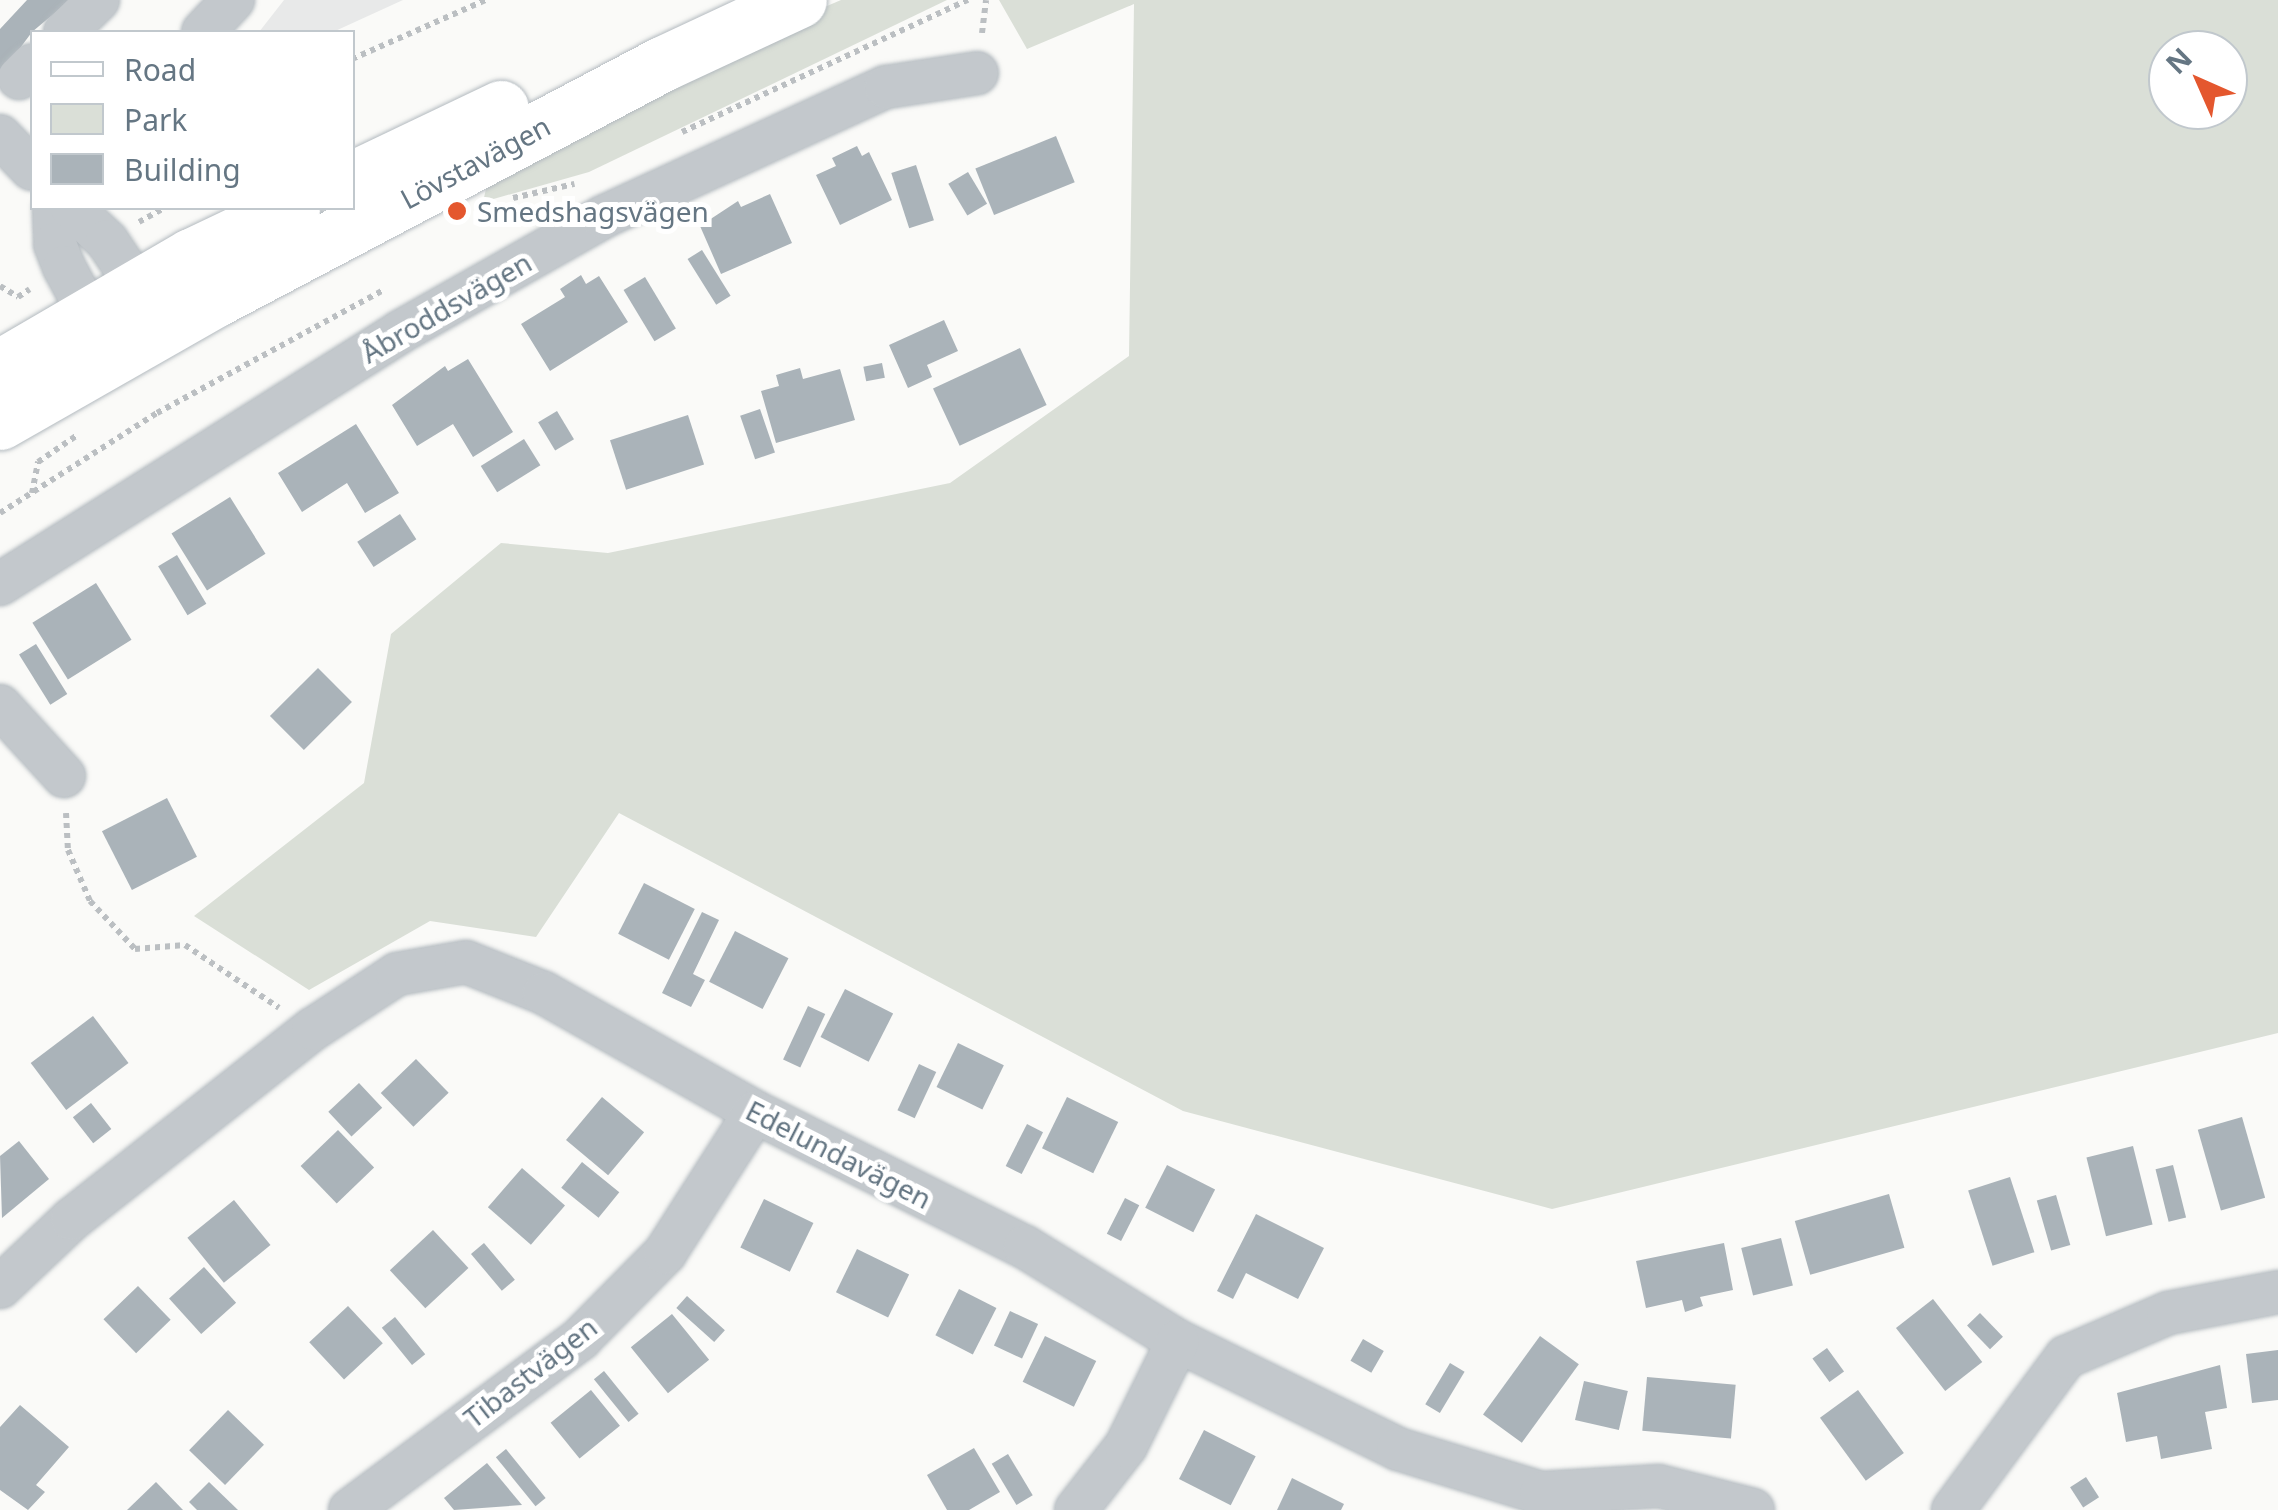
<!DOCTYPE html>
<html>
<head>
<meta charset="utf-8">
<style>
  body { margin:0 }
  #map { position:relative; width:2278px; height:1510px; overflow:hidden; background:#fafaf8; font-family:"Noto Sans",sans-serif }
  div>[style] { position:absolute }
  [style*='--x'] { left:calc(var(--x)*1px); top:calc(var(--y)*1px); width:calc(var(--w)*1px); rotate:calc(var(--a)*1deg) }
  .built>* { inset:0; background:#e8e9e9 }
  .green>* { inset:0; background:#dadfd7 }
  .building>* { inset:0; background:#aab3b9; transform-origin:0 0 }
  .path>* { height:6px; margin-top:-3px; transform-origin:0; background:repeating-linear-gradient(90deg,#bbbfc2 0 5px,transparent 0 10px) }
  .roads { filter:drop-shadow(0 0 2px #b3babf) drop-shadow(0 0 2px #b3babf) }
  .street>* { height:42px; margin:-21px; padding:0 21px; transform-origin:21px; border-radius:21px; background:#c3c8cc }
  .secondary>* { height:55px; margin:-27.5px; padding:0 27.5px; transform-origin:27.5px; border-radius:27.5px; background:#fff }
  .dots>* { width:28px; height:28px; translate:-50% -50%; box-sizing:border-box; border:5px solid #fff; border-radius:50% }
  span { translate:-50% -50%; white-space:nowrap; text-align:center; line-height:1.15; -webkit-text-stroke:10px #fff; paint-order:stroke }
  .street-label { font-size:28px; color:#657683 }
  .poi-label { font-size:28px; color:#657683 }
  .left { translate:0 -50%; text-align:left }
  .legend { position:absolute; left:30px; top:30px; width:325px; height:180px; box-sizing:border-box; background:#fff; border:2px solid #c1c8cd; margin:0; padding:12px 18px; list-style:none; font-size:30px; color:#657683 }
  .legend li { display:flex; align-items:center; gap:20px; height:50px }
  .legend b { width:50px; border:2px solid #c1c8cd }
  .north { position:absolute; left:2148px; top:30px; width:100px; height:100px; box-sizing:border-box; background:#fff; border:2px solid #c1c8cd; border-radius:50%; rotate:315deg; font-size:28px; font-weight:700; line-height:40px; text-align:center; color:#657683 }
  .north::after { content:''; display:block; margin:auto; width:35px; height:45px; background:#e4572e; clip-path:polygon(50% 0,100% 100%,50% 72%,0 100%) }
</style>
</head>
<body>
<div id="map">
  <div class="built">
    <div style="clip-path:polygon(284px 0,403px 0,333px 32px,259px 32px)"></div>
  </div>
  <div class="green">
    <div style="clip-path:polygon(841px 0,947px 0,589px 172px,483px 202px,488px 180px,739px 44px)"></div>
    <div style="clip-path:polygon(evenodd,999px 0,2278px 0,2278px 1033px,1552px 1209px,1183px 1111px,619px 813px,536px 937px,430px 921px,309px 990px,194px 916px,364px 783px,391px 634px,501px 543px,608px 553px,950px 483px,1129px 356px,1134px 4px,1027px 49px,999px 0,2168px 50px,2228px 50px,2228px 110px,2168px 110px,2168px 50px)"></div>
  </div>
  <div class="building">
    <div style="clip-path:polygon(27px 0,70px 0,32px 32px,0 75px,0 29px)"></div>
    <div style="left:1056px;top:136px;width:50px;height:87px;rotate:68deg"></div>
    <div style="clip-path:polygon(857px 146px,862px 156px,869px 152px,892px 200px,840px 225px,816px 175px,836px 166px,832px 158px)"></div>
    <div style="left:916px;top:165px;width:58px;height:26px;rotate:72deg"></div>
    <div style="left:968px;top:172px;width:37px;height:23px;rotate:59deg"></div>
    <div style="clip-path:polygon(770px 194px,792px 243px,721px 274px,700px 226px,738px 201px,741px 207px)"></div>
    <div style="left:702px;top:250px;width:54px;height:17px;rotate:58deg"></div>
    <div style="clip-path:polygon(581px 275px,586px 284px,599px 276px,628px 322px,550px 371px,521px 324px,565px 297px,560px 289px)"></div>
    <div style="left:645px;top:277px;width:60px;height:25px;rotate:59deg"></div>
    <div style="clip-path:polygon(944px 320px,958px 351px,927px 365px,932px 377px,908px 388px,889px 345px)"></div>
    <div style="left:1020px;top:348px;width:63px;height:96px;rotate:65deg"></div>
    <div style="clip-path:polygon(468px 359px,513px 432px,473px 457px,453px 424px,417px 446px,392px 405px,445px 366px,448px 371px)"></div>
    <div style="left:882px;top:363px;width:15px;height:19px;rotate:79deg"></div>
    <div style="clip-path:polygon(800px 368px,803px 379px,840px 369px,855px 420px,776px 443px,761px 391px,779px 386px,776px 375px)"></div>
    <div style="left:760px;top:409px;width:46px;height:21px;rotate:71deg"></div>
    <div style="left:557px;top:411px;width:33px;height:22px;rotate:59deg"></div>
    <div style="left:688px;top:415px;width:52px;height:82px;rotate:72deg"></div>
    <div style="clip-path:polygon(356px 424px,399px 493px,365px 513px,347px 483px,302px 512px,278px 473px)"></div>
    <div style="left:524px;top:439px;width:31px;height:51px;rotate:58deg"></div>
    <div style="left:230px;top:497px;width:67px;height:69px;rotate:58deg"></div>
    <div style="left:400px;top:514px;width:30px;height:51px;rotate:57deg"></div>
    <div style="left:177px;top:555px;width:57px;height:22px;rotate:59deg"></div>
    <div style="left:96px;top:583px;width:67px;height:75px;rotate:58deg"></div>
    <div style="left:36px;top:644px;width:59px;height:20px;rotate:58deg"></div>
    <div style="left:318px;top:668px;width:48px;height:68px;rotate:45deg"></div>
    <div style="left:167px;top:798px;width:66px;height:73px;rotate:63deg"></div>
    <div style="left:644px;top:883px;width:57px;height:57px;rotate:27deg"></div>
    <div style="clip-path:polygon(702px 912px,719px 920px,693px 974px,705px 980px,691px 1007px,662px 993px)"></div>
    <div style="left:735px;top:931px;width:60px;height:57px;rotate:27deg"></div>
    <div style="left:845px;top:989px;width:54px;height:54px;rotate:27deg"></div>
    <div style="left:808px;top:1006px;width:19px;height:59px;rotate:25deg"></div>
    <div style="left:93px;top:1016px;width:59px;height:78px;rotate:53deg"></div>
    <div style="left:958px;top:1043px;width:51px;height:49px;rotate:26deg"></div>
    <div style="left:416px;top:1059px;width:47px;height:49px;rotate:46deg"></div>
    <div style="left:919px;top:1064px;width:19px;height:51px;rotate:25deg"></div>
    <div style="left:359px;top:1083px;width:34px;height:42px;rotate:47deg"></div>
    <div style="left:602px;top:1097px;width:55px;height:56px;rotate:40deg"></div>
    <div style="left:1067px;top:1097px;width:57px;height:57px;rotate:26deg"></div>
    <div style="left:91px;top:1103px;width:33px;height:23px;rotate:52deg"></div>
    <div style="left:2242px;top:1117px;width:84px;height:46px;rotate:74deg"></div>
    <div style="left:1027px;top:1124px;width:18px;height:47px;rotate:27deg"></div>
    <div style="left:338px;top:1130px;width:52px;height:52px;rotate:46deg"></div>
    <div style="clip-path:polygon(19px 1141px,49px 1179px,2px 1218px,0 1156px)"></div>
    <div style="left:2133px;top:1146px;width:81px;height:48px;rotate:76deg"></div>
    <div style="left:582px;top:1162px;width:48px;height:33px;rotate:39deg"></div>
    <div style="left:1167px;top:1165px;width:54px;height:48px;rotate:27deg"></div>
    <div style="left:2173px;top:1165px;width:54px;height:18px;rotate:76deg"></div>
    <div style="left:522px;top:1168px;width:57px;height:52px;rotate:41deg"></div>
    <div style="left:2010px;top:1177px;width:79px;height:44px;rotate:72deg"></div>
    <div style="left:1889px;top:1194px;width:56px;height:98px;rotate:74deg"></div>
    <div style="left:2056px;top:1195px;width:52px;height:20px;rotate:74deg"></div>
    <div style="left:1125px;top:1198px;width:16px;height:40px;rotate:27deg"></div>
    <div style="left:764px;top:1199px;width:55px;height:54px;rotate:26deg"></div>
    <div style="left:234px;top:1200px;width:58px;height:60px;rotate:51deg"></div>
    <div style="clip-path:polygon(1256px 1214px,1324px 1248px,1298px 1299px,1246px 1273px,1233px 1299px,1217px 1291px)"></div>
    <div style="left:433px;top:1230px;width:52px;height:59px;rotate:47deg"></div>
    <div style="left:1781px;top:1238px;width:49px;height:41px;rotate:76deg"></div>
    <div style="left:484px;top:1243px;width:48px;height:17px;rotate:50deg"></div>
    <div style="clip-path:polygon(1724px 1243px,1733px 1290px,1700px 1297px,1703px 1306px,1685px 1312px,1682px 1300px,1646px 1308px,1636px 1261px)"></div>
    <div style="left:857px;top:1249px;width:58px;height:48px;rotate:26deg"></div>
    <div style="left:204px;top:1267px;width:48px;height:47px;rotate:48deg"></div>
    <div style="left:138px;top:1286px;width:47px;height:48px;rotate:46deg"></div>
    <div style="left:959px;top:1289px;width:42px;height:52px;rotate:27deg"></div>
    <div style="left:687px;top:1296px;width:51px;height:16px;rotate:42deg"></div>
    <div style="left:1933px;top:1299px;width:80px;height:47px;rotate:52deg"></div>
    <div style="left:348px;top:1306px;width:51px;height:53px;rotate:47deg"></div>
    <div style="left:1010px;top:1311px;width:31px;height:38px;rotate:25deg"></div>
    <div style="left:1980px;top:1313px;width:33px;height:18px;rotate:46deg"></div>
    <div style="left:672px;top:1314px;width:59px;height:53px;rotate:51deg"></div>
    <div style="left:395px;top:1317px;width:48px;height:17px;rotate:51deg"></div>
    <div style="left:1045px;top:1336px;width:57px;height:51px;rotate:26deg"></div>
    <div style="left:1540px;top:1336px;width:48px;height:97px;rotate:36deg"></div>
    <div style="left:1363px;top:1339px;width:24px;height:25px;rotate:30deg"></div>
    <div style="left:1827px;top:1348px;width:29px;height:18px;rotate:54deg"></div>
    <div style="clip-path:polygon(2278px 1350px,2278px 1400px,2252px 1403px,2246px 1354px)"></div>
    <div style="left:1450px;top:1363px;width:17px;height:48px;rotate:31deg"></div>
    <div style="clip-path:polygon(2220px 1365px,2227px 1408px,2205px 1412px,2212px 1449px,2161px 1459px,2157px 1436px,2126px 1442px,2117px 1393px)"></div>
    <div style="left:604px;top:1371px;width:55px;height:13px;rotate:51deg"></div>
    <div style="left:1647px;top:1377px;width:89px;height:54px;rotate:5deg"></div>
    <div style="left:1584px;top:1381px;width:45px;height:40px;rotate:13deg"></div>
    <div style="left:591px;top:1390px;width:46px;height:52px;rotate:51deg"></div>
    <div style="left:1858px;top:1390px;width:78px;height:47px;rotate:54deg"></div>
    <div style="clip-path:polygon(20px 1405px,69px 1447px,36px 1485px,45px 1492px,28px 1510px,0 1490px,0 1427px)"></div>
    <div style="left:228px;top:1410px;width:50px;height:56px;rotate:44deg"></div>
    <div style="left:1204px;top:1430px;width:58px;height:55px;rotate:27deg"></div>
    <div style="clip-path:polygon(974px 1448px,1000px 1492px,969px 1510px,947px 1510px,927px 1475px)"></div>
    <div style="left:506px;top:1449px;width:63px;height:13px;rotate:51deg"></div>
    <div style="left:1008px;top:1454px;width:48px;height:19px;rotate:59deg"></div>
    <div style="clip-path:polygon(487px 1463px,522px 1505px,454px 1510px,444px 1498px)"></div>
    <div style="left:2086px;top:1477px;width:24px;height:19px;rotate:57deg"></div>
    <div style="clip-path:polygon(1292px 1478px,1344px 1504px,1341px 1510px,1277px 1510px)"></div>
    <div style="clip-path:polygon(156px 1482px,183px 1510px,127px 1510px)"></div>
    <div style="clip-path:polygon(209px 1482px,238px 1510px,197px 1510px,189px 1502px)"></div>
  </div>
  <div class="path">
    <div style="--x:982;--y:33;--w:33;--a:-83"></div>
    <div style="--x:352;--y:59;--w:146;--a:-23.8"></div>
    <div style="--x:682;--y:132;--w:315;--a:-24.8"></div>
    <div style="--x:513;--y:198;--w:63;--a:-12.9"></div>
    <div style="--x:139;--y:222;--w:29;--a:-29"></div>
    <div style="--x:0;--y:286;--w:21;--a:31"></div>
    <div style="--x:18;--y:297;--w:14;--a:-34"></div>
    <div style="--x:32;--y:493;--w:32;--a:-79"></div>
    <div style="--x:38;--y:462;--w:46;--a:-34.4"></div>
    <div style="--x:0;--y:513;--w:186;--a:-32.5"></div>
    <div style="--x:157;--y:413;--w:258;--a:-28.5"></div>
    <div style="--x:66;--y:813;--w:37;--a:87"></div>
    <div style="--x:68;--y:850;--w:56;--a:66.7"></div>
    <div style="--x:90;--y:901;--w:66;--a:46.8"></div>
    <div style="--x:135;--y:949;--w:50;--a:-4.6"></div>
    <div style="--x:185;--y:945;--w:113;--a:33.8"></div>
  </div>
  <div class="roads">
    <div class="street">
      <div style="--x:65;--y:32;--w:46;--a:-44.1"></div>
      <div style="--x:203;--y:32;--w:44;--a:-46.8"></div>
      <div style="--x:19;--y:78;--w:18;--a:-45"></div>
      <div style="--x:0;--y:136;--w:46;--a:45.9"></div>
      <div style="--x:54;--y:208;--w:36;--a:88"></div>
      <div style="--x:55;--y:244;--w:25;--a:69"></div>
      <div style="--x:64;--y:267;--w:53;--a:62"></div>
      <div style="--x:89;--y:314;--w:30;--a:30"></div>
      <div style="--x:72;--y:208;--w:48;--a:43.3"></div>
      <div style="--x:107;--y:241;--w:54;--a:56.3"></div>
      <div style="--x:137;--y:286;--w:33;--a:87"></div>
      <div style="--x:0;--y:584;--w:473;--a:-32.2"></div>
      <div style="--x:400;--y:332;--w:233;--a:-29.5"></div>
      <div style="--x:603;--y:217;--w:311;--a:-24.7"></div>
      <div style="--x:886;--y:87;--w:92;--a:-8.7"></div>
      <div style="--x:0;--y:706;--w:95;--a:47.6"></div>
      <div style="--x:0;--y:1287;--w:99;--a:-43.4"></div>
      <div style="--x:72;--y:1219;--w:307;--a:-38.3"></div>
      <div style="--x:313;--y:1029;--w:100;--a:-33.2"></div>
      <div style="--x:397;--y:974;--w:70;--a:-9.9"></div>
      <div style="--x:466;--y:962;--w:84;--a:21.7"></div>
      <div style="--x:544;--y:993;--w:242;--a:29.4"></div>
      <div style="--x:755;--y:1112;--w:302;--a:26.6"></div>
      <div style="--x:1025;--y:1247;--w:180;--a:31.6"></div>
      <div style="--x:1178;--y:1341;--w:245;--a:26.1"></div>
      <div style="--x:1398;--y:1449;--w:150;--a:17.1"></div>
      <div style="--x:1541;--y:1493;--w:118;--a:-3.4"></div>
      <div style="--x:1659;--y:1486;--w:97;--a:14.3"></div>
      <div style="--x:350;--y:1510;--w:287;--a:-36.6"></div>
      <div style="--x:580;--y:1339;--w:121;--a:-45.3"></div>
      <div style="--x:665;--y:1253;--w:167;--a:-57.4"></div>
      <div style="--x:1076;--y:1510;--w:81;--a:-52"></div>
      <div style="--x:1126;--y:1446;--w:117;--a:-63.7"></div>
      <div style="--x:1953;--y:1510;--w:190;--a:-53.6"></div>
      <div style="--x:2066;--y:1357;--w:111;--a:-23.3"></div>
      <div style="--x:2168;--y:1313;--w:112;--a:-10.8"></div>
    </div>
    <div class="secondary">
      <div style="--x:352;--y:179;--w:165;--a:-25.5"></div>
      <div style="--x:0;--y:367;--w:221;--a:-30.2"></div>
      <div style="--x:191;--y:256;--w:112;--a:-25.4"></div>
      <div style="--x:0;--y:422;--w:249;--a:-29.7"></div>
      <div style="--x:216;--y:299;--w:504;--a:-27.79"></div>
      <div style="--x:662;--y:64;--w:151;--a:-25"></div>
    </div>
  </div>
  <div class="dots">
    <div style="left:457px;top:211px;background:#e4572e"></div>
  </div>
  <div class="street-label">
    <span style="left:475px;top:162px;rotate:-28deg">Lövstavägen</span>
    <span style="left:446px;top:307px;rotate:-30deg">Åbroddsvägen</span>
    <span style="left:839px;top:1154px;rotate:27deg">Edelundavägen</span>
    <span style="left:530px;top:1372px;rotate:-38deg">Tibastvägen</span>
  </div>
  <div class="poi-label">
    <span class="left" style="left:477px;top:211px">Smedshagsvägen</span>
  </div>
  <ul class="legend">
  <li><b style="height:12px;background:#fff"></b>Road</li>
  <li><b style="height:28px;background:#dadfd7"></b>Park</li>
  <li><b style="height:28px;background:#aab3b9"></b>Building</li>
  </ul>
  <div class="north">N</div>
</div>
</body>
</html>
